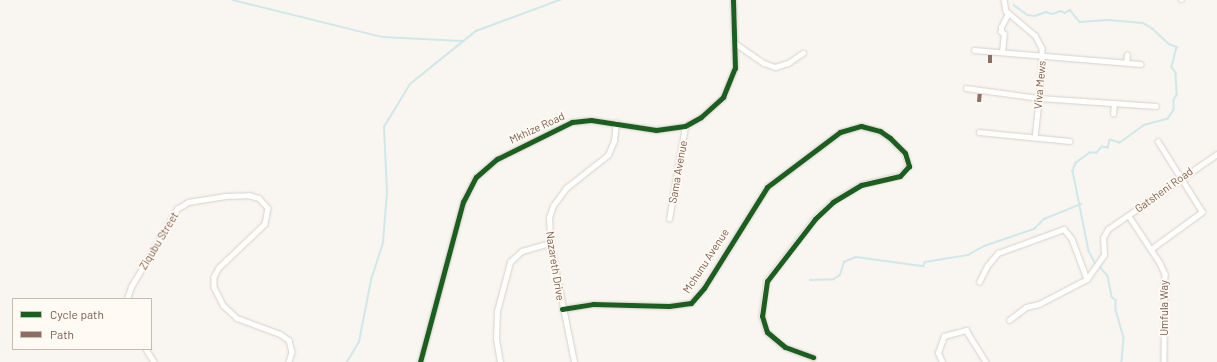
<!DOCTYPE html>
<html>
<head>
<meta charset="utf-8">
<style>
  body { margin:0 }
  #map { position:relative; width:1217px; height:362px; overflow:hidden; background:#f9f5f0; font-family:Barlow,sans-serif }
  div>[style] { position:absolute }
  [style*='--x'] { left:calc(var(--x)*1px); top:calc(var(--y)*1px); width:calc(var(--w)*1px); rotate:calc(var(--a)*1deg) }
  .stream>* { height:1.5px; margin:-0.75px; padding:0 0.75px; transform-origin:0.75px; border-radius:0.75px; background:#d0e8ea }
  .roads { filter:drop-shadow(0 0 1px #d7d1cb) drop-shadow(0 0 1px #d7d1cb) }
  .minor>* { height:4.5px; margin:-2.25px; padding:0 2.25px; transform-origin:2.25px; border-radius:2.25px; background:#fefefd }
  .quiet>* { height:4px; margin-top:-2px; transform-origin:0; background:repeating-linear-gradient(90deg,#8d6e63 0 8px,transparent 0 12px) }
  .cycleway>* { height:5px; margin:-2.5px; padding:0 2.5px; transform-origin:2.5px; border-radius:2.5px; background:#1b5e20 }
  span { translate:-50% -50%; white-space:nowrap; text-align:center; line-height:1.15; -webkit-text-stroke:3.5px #fffaf3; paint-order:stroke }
  .street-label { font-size:11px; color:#7a5c4d }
  .legend { position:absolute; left:12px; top:298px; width:140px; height:52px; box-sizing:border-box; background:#fffaf3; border:1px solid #cabbb1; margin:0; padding:5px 7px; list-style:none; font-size:12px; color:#7a5c4d }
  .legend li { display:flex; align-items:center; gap:8px; height:20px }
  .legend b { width:20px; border:1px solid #cabbb1 }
</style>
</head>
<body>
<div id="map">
  <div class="stream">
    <div style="--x:233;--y:0;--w:154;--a:13.9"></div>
    <div style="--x:383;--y:37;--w:79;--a:2.9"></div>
    <div style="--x:1014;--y:5;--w:17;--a:36"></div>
    <div style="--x:1028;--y:15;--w:7;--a:8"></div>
    <div style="--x:1035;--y:16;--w:12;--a:-20"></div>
    <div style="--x:1046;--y:12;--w:6;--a:18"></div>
    <div style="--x:1052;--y:14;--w:9;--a:-18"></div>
    <div style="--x:1061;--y:11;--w:4;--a:27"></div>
    <div style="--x:1065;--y:13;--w:6;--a:-31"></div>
    <div style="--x:1070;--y:10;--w:16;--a:50"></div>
    <div style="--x:1080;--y:22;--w:28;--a:-4"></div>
    <div style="--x:1108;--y:20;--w:35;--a:5"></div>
    <div style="--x:1143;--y:23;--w:10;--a:29"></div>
    <div style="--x:1152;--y:28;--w:23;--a:43"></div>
    <div style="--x:1169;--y:44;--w:9;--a:21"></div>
    <div style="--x:1177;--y:47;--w:21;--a:104"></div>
    <div style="--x:1172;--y:67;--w:7;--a:56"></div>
    <div style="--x:1176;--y:73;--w:22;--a:87"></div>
    <div style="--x:1177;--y:95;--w:6;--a:121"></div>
    <div style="--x:1174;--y:100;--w:10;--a:90"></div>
    <div style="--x:1174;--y:110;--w:11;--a:124"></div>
    <div style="--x:1168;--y:119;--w:24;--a:165"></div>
    <div style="--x:1145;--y:125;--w:31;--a:144"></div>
    <div style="--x:1120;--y:143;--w:10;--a:-163"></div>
    <div style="--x:1110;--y:140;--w:8;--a:104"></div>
    <div style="--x:1108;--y:148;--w:6;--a:-171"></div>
    <div style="--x:1102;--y:147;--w:8;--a:130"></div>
    <div style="--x:1097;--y:153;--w:7;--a:180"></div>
    <div style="--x:1090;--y:153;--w:17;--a:144"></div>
    <div style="--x:1076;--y:163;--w:9;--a:111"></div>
    <div style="--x:1073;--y:171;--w:82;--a:78.7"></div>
    <div style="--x:1089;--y:251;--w:16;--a:63"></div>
    <div style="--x:1100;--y:267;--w:12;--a:48"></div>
    <div style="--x:1108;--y:276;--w:21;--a:79"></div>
    <div style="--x:1112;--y:297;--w:5;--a:37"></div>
    <div style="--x:1116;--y:300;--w:10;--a:90"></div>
    <div style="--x:1116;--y:310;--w:29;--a:74"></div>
    <div style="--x:1124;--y:338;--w:24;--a:95"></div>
    <div style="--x:810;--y:280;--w:24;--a:-2"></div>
    <div style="--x:834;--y:279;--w:7;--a:-34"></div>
    <div style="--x:840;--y:275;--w:14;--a:-73"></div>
    <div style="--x:844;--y:262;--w:13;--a:-23"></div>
    <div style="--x:856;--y:257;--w:68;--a:7.7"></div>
    <div style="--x:923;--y:266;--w:4;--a:-63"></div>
    <div style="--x:925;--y:262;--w:44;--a:-9.2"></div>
    <div style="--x:968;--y:255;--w:18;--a:-29"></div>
    <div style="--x:984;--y:246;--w:53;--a:-18.8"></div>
    <div style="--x:1034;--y:229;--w:14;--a:-45"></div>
    <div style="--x:1044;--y:219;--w:40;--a:-22"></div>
    <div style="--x:347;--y:362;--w:23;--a:-59"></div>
    <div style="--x:359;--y:342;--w:63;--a:-79"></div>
    <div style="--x:371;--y:280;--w:40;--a:-72"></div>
    <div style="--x:383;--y:242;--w:49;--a:-85.3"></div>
    <div style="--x:387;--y:193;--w:66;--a:-92.6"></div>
    <div style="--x:384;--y:127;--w:50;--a:-58.8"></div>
    <div style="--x:410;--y:84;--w:85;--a:-38.8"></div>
    <div style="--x:476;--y:31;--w:90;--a:-20.3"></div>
  </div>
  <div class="roads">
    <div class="minor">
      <div style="--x:1004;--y:0;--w:11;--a:80"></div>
      <div style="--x:1006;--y:11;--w:38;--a:40"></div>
      <div style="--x:1035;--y:35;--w:15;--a:62"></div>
      <div style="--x:1042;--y:48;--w:26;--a:90"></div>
      <div style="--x:1042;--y:74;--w:64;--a:96.2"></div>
      <div style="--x:1181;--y:0;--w:1;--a:0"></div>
      <div style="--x:735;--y:43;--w:35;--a:35"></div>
      <div style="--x:764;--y:63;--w:12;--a:20"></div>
      <div style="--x:775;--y:67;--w:14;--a:-17"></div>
      <div style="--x:788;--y:63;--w:18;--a:-34"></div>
      <div style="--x:974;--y:50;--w:167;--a:4.8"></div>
      <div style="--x:1002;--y:52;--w:18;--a:-84"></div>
      <div style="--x:1004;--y:34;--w:4;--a:-146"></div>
      <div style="--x:1001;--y:32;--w:5;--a:-90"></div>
      <div style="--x:1001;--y:27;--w:15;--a:-62"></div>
      <div style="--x:1126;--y:62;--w:7;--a:-82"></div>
      <div style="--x:966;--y:88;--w:74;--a:7.8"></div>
      <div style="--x:1039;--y:98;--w:117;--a:3.9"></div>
      <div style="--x:1113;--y:114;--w:10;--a:-84"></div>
      <div style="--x:979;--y:132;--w:91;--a:5.6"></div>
      <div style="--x:1129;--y:216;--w:56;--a:56.6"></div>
      <div style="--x:1160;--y:263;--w:12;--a:66"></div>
      <div style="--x:1165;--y:274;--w:88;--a:90.7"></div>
      <div style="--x:669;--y:219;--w:94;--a:-80.2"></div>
      <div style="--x:1151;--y:249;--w:63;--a:-36"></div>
      <div style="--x:1202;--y:212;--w:83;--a:-122.2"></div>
      <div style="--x:979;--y:282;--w:18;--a:-63"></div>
      <div style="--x:987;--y:266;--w:17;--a:-50"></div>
      <div style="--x:998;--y:253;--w:70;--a:-20"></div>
      <div style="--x:1064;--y:229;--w:13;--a:51"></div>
      <div style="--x:1072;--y:239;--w:43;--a:69.4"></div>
      <div style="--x:127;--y:299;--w:13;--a:-72"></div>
      <div style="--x:131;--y:287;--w:91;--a:-59.5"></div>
      <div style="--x:177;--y:209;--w:13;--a:-32"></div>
      <div style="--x:188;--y:202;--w:36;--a:-9"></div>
      <div style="--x:224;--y:196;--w:24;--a:-2"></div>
      <div style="--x:248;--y:195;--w:11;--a:15"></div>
      <div style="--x:259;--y:198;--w:13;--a:48"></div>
      <div style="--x:268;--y:208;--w:16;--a:101"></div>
      <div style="--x:265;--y:224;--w:64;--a:136.3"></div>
      <div style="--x:219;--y:268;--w:10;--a:119"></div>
      <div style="--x:214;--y:277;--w:10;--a:90"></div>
      <div style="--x:214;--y:287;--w:20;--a:63"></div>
      <div style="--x:223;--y:305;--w:19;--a:43"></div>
      <div style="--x:237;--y:318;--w:46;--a:20.4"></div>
      <div style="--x:280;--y:334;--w:11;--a:34"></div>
      <div style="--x:289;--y:340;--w:12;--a:76"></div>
      <div style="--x:292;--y:352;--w:10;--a:107"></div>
      <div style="--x:562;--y:309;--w:31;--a:-9"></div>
      <div style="--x:593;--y:304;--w:76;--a:1.5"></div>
      <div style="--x:669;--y:306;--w:22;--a:-8"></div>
      <div style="--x:691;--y:303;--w:20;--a:-49"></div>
      <div style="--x:704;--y:288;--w:119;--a:-58"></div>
      <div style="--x:767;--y:187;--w:91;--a:-37"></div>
      <div style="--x:840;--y:132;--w:22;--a:-16"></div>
      <div style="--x:861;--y:126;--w:20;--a:15"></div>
      <div style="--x:880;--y:131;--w:12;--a:35"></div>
      <div style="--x:890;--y:138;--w:21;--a:45"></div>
      <div style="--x:905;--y:153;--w:14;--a:73"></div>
      <div style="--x:909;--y:166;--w:13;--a:132"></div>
      <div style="--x:900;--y:176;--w:40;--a:167"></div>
      <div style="--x:861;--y:185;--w:33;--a:149"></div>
      <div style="--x:833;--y:202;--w:25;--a:137"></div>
      <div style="--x:815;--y:219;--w:78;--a:127.7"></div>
      <div style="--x:767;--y:281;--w:35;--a:98"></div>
      <div style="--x:762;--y:316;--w:17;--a:73"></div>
      <div style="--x:767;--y:332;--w:23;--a:40"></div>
      <div style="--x:785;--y:347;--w:30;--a:20"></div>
      <div style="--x:1009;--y:320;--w:21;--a:-37"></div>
      <div style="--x:1026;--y:307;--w:13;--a:-13"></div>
      <div style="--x:1039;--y:304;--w:54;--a:-27.5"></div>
      <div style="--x:1087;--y:279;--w:29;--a:-55"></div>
      <div style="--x:1104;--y:255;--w:17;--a:-93"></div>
      <div style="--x:1103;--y:238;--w:10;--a:-61"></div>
      <div style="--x:1108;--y:229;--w:132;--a:-34.5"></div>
      <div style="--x:146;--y:349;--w:15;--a:58"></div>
      <div style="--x:420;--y:362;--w:166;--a:-75"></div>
      <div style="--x:463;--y:202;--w:28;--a:-63"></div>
      <div style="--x:476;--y:177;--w:28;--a:-41"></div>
      <div style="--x:497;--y:159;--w:84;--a:-26.3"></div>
      <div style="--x:572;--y:122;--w:19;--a:-6"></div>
      <div style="--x:591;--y:120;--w:66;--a:8.7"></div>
      <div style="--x:656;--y:130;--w:29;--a:-8"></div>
      <div style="--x:685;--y:126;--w:18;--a:-29"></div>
      <div style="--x:701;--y:117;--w:30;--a:-42"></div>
      <div style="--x:723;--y:97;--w:31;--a:-68"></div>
      <div style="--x:735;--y:68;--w:68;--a:-91.7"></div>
      <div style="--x:500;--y:362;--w:23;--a:-100"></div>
      <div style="--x:496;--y:339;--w:28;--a:-88"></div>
      <div style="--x:497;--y:311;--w:51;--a:-75.1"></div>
      <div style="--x:510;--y:262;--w:16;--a:-43"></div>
      <div style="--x:522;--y:251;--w:29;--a:-16"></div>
      <div style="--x:574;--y:362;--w:121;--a:-101.4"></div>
      <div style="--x:550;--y:243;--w:25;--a:-92"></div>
      <div style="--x:549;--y:218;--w:13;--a:-72"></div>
      <div style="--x:553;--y:206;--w:22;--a:-54"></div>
      <div style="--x:566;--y:188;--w:53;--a:-38.2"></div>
      <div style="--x:608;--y:155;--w:15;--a:-67"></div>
      <div style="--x:614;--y:141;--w:18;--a:-84"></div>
      <div style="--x:942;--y:362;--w:10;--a:-114"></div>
      <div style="--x:938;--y:353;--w:18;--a:-71"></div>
      <div style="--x:944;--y:336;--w:23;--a:-15"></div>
      <div style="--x:966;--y:330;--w:38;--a:58"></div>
    </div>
  </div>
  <div class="quiet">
    <div style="--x:990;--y:63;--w:12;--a:-90"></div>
    <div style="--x:979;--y:102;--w:11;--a:-85"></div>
  </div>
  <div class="cycleway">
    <div style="--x:562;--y:309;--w:31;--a:-9"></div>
    <div style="--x:593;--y:304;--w:76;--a:1.5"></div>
    <div style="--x:669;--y:306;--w:22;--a:-8"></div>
    <div style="--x:691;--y:303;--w:20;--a:-49"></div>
    <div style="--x:704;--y:288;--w:119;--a:-58"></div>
    <div style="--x:767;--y:187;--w:91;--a:-37"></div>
    <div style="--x:840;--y:132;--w:22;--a:-16"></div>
    <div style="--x:861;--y:126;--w:20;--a:15"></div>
    <div style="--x:880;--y:131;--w:12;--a:35"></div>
    <div style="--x:890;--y:138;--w:21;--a:45"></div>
    <div style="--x:905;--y:153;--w:14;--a:73"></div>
    <div style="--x:909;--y:166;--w:13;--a:132"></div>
    <div style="--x:900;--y:176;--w:40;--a:167"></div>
    <div style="--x:861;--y:185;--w:33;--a:149"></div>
    <div style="--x:833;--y:202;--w:25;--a:137"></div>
    <div style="--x:815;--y:219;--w:78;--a:127.7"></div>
    <div style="--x:767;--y:281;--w:35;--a:98"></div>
    <div style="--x:762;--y:316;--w:17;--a:73"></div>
    <div style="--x:767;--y:332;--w:23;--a:40"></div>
    <div style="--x:785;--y:347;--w:30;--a:20"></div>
    <div style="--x:420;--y:362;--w:166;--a:-75"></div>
    <div style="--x:463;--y:202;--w:28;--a:-63"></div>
    <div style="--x:476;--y:177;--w:28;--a:-41"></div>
    <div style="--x:497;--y:159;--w:84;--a:-26.3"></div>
    <div style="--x:572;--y:122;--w:19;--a:-6"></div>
    <div style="--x:591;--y:120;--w:66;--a:8.7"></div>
    <div style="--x:656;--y:130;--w:29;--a:-8"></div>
    <div style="--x:685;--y:126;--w:18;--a:-29"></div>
    <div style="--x:701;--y:117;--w:30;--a:-42"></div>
    <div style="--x:723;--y:97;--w:31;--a:-68"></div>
    <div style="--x:735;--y:68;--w:68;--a:-91.7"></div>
  </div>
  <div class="street-label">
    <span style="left:1040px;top:85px;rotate:-85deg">Viva Mews</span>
    <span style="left:537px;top:128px;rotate:-25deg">Mkhize Road</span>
    <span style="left:678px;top:172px;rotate:-80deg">Sama Avenue</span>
    <span style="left:1164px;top:190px;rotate:-36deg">Gatsheni Road</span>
    <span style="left:159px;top:241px;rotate:-59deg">Ziqubu Street</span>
    <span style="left:706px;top:261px;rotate:-57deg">Mchunu Avenue</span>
    <span style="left:555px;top:266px;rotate:81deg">Nazareth Drive</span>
    <span style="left:1164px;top:308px;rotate:-90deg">Umfula Way</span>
  </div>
  <ul class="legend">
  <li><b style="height:5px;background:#1b5e20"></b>Cycle path</li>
  <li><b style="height:5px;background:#8d6e63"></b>Path</li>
  </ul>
</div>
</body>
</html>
